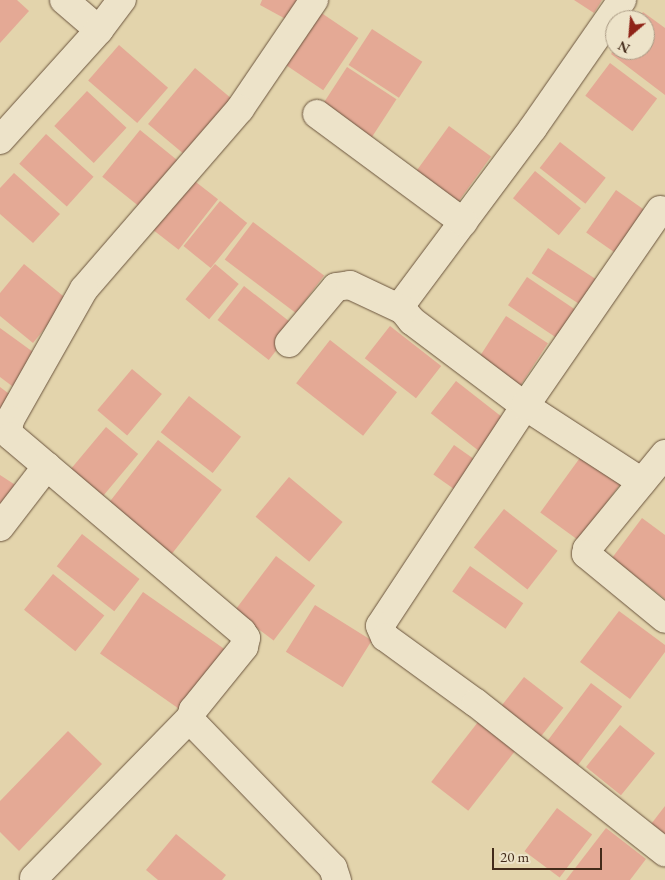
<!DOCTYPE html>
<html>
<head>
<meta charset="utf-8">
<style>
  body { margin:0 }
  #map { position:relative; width:665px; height:880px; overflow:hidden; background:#e3d4ac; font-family:"EB Garamond",serif }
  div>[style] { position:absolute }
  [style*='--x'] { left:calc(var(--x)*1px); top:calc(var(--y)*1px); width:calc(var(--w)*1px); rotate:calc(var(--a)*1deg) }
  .building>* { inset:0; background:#e4a995; transform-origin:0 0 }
  .roads { filter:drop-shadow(0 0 1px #6b553e) drop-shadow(0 0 1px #6b553e) }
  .minor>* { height:28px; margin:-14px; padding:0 14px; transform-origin:14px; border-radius:14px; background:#ede3c9 }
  span { translate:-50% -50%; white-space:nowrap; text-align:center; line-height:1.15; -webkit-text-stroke:4.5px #ede3c9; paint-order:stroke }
  .north { position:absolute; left:605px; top:10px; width:50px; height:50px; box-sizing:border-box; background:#ede3c9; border:1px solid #a99983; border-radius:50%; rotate:207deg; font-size:14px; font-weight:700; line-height:20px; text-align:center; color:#432b1a }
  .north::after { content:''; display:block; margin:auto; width:18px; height:22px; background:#8f2418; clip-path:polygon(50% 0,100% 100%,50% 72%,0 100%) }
  .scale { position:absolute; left:492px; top:848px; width:110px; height:22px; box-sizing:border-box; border:2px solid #432b1a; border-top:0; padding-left:6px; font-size:15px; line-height:18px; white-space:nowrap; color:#432b1a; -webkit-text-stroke:4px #ede3c9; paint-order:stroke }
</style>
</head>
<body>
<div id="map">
  <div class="building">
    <div style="clip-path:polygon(0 0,17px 0,29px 11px,0 43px)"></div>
    <div style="clip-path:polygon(262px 0,305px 0,293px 23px,260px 5px)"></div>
    <div style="clip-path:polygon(574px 0,602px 0,594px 13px)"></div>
    <div style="left:317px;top:10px;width:50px;height:63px;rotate:34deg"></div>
    <div style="clip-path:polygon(643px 12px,665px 28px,665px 95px,611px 54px,614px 50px,645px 50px,645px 20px,637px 20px)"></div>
    <div style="left:372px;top:29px;width:60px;height:43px;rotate:33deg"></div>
    <div style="left:119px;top:45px;width:65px;height:47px;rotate:41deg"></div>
    <div style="left:610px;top:63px;width:59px;height:41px;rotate:37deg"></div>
    <div style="left:347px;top:67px;width:59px;height:48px;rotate:33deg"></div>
    <div style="left:195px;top:68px;width:55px;height:73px;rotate:40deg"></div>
    <div style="left:87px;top:91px;width:54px;height:48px;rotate:43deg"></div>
    <div style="left:449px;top:126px;width:52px;height:62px;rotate:36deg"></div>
    <div style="left:140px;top:130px;width:56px;height:60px;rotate:39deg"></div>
    <div style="left:46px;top:134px;width:64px;height:40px;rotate:42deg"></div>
    <div style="left:560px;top:142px;width:58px;height:33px;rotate:38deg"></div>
    <div style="left:535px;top:171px;width:59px;height:35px;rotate:39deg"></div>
    <div style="clip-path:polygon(14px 173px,60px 214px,33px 243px,0 214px,0 188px)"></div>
    <div style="left:192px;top:179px;width:33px;height:64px;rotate:38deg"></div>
    <div style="left:616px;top:190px;width:40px;height:52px;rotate:35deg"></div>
    <div style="left:220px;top:201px;width:35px;height:58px;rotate:39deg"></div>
    <div style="left:253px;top:222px;width:89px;height:47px;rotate:37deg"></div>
    <div style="left:548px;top:248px;width:60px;height:30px;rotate:33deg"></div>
    <div style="clip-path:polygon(24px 264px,68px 300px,33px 343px,0 316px,0 293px)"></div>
    <div style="left:215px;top:264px;width:31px;height:46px;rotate:40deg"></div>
    <div style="left:527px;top:277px;width:66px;height:34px;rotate:34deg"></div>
    <div style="left:244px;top:286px;width:65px;height:43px;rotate:38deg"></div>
    <div style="left:506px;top:316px;width:50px;height:54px;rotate:33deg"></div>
    <div style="left:390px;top:326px;width:65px;height:41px;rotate:38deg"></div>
    <div style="clip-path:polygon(0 328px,40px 357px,16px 389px,0 377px)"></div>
    <div style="left:330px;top:340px;width:85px;height:55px;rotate:38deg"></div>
    <div style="left:132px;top:369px;width:39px;height:54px;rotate:40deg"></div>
    <div style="left:456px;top:381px;width:62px;height:41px;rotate:38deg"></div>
    <div style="clip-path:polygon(0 387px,12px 396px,0 413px)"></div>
    <div style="left:189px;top:396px;width:66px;height:46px;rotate:38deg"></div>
    <div style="left:106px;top:427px;width:42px;height:56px;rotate:40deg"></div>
    <div style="left:158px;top:440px;width:81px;height:82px;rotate:38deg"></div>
    <div style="left:454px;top:445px;width:33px;height:36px;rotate:35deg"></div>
    <div style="left:582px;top:455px;width:48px;height:71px;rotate:36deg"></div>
    <div style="clip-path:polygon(0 475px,20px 488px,0 516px)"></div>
    <div style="left:289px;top:477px;width:70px;height:52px;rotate:40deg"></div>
    <div style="left:504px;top:509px;width:68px;height:49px;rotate:38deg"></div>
    <div style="clip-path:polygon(642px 518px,665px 535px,665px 599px,612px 558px)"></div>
    <div style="left:82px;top:534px;width:73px;height:41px;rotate:38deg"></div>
    <div style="left:276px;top:556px;width:49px;height:69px;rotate:37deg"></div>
    <div style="left:470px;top:566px;width:65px;height:31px;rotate:35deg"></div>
    <div style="left:53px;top:574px;width:66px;height:46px;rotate:39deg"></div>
    <div style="left:143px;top:592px;width:105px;height:75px;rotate:35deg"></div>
    <div style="left:315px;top:605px;width:67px;height:55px;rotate:32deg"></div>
    <div style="clip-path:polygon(619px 611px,665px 645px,665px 652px,630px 699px,580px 662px)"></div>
    <div style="left:524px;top:677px;width:50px;height:41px;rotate:38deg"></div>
    <div style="left:591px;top:683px;width:39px;height:75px;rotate:37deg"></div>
    <div style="left:478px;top:722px;width:47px;height:76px;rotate:38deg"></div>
    <div style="left:620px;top:725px;width:45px;height:54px;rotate:39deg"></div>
    <div style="clip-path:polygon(68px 731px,102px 764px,19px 851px,0 832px,0 801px)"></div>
    <div style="clip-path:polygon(665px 806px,665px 841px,648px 828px)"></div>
    <div style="left:557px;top:808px;width:44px;height:54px;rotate:37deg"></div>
    <div style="clip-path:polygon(606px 828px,646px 859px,630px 880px,566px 880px)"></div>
    <div style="clip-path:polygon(176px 834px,226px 875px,222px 880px,158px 880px,146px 870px)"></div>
  </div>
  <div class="roads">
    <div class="minor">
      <div style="--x:64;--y:0;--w:46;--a:40.6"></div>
      <div style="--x:314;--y:0;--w:132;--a:124.2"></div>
      <div style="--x:240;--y:109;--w:238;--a:130.9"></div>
      <div style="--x:84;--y:289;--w:150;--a:119.5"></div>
      <div style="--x:10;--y:420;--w:10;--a:101"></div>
      <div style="--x:8;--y:430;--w:7;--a:63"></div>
      <div style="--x:11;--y:436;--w:303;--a:40.3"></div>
      <div style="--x:242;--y:632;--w:7;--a:56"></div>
      <div style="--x:246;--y:638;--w:9;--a:103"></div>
      <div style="--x:244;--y:647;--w:81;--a:129"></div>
      <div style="--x:193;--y:710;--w:7;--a:106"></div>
      <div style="--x:191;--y:717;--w:8;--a:67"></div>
      <div style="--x:194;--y:724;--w:200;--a:46"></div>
      <div style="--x:333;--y:868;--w:13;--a:72"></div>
      <div style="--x:622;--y:0;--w:156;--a:124.8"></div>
      <div style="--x:533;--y:128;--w:216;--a:126.7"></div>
      <div style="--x:404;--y:301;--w:9;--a:96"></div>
      <div style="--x:403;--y:310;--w:14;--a:51"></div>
      <div style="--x:412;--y:321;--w:141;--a:37"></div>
      <div style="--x:525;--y:406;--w:263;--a:123.4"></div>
      <div style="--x:380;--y:626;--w:12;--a:66"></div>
      <div style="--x:385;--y:637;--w:112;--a:36"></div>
      <div style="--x:476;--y:703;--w:241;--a:38.3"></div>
      <div style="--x:317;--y:114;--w:182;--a:36.5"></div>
      <div style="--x:0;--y:140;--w:148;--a:-48"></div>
      <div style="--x:99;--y:30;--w:38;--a:-53"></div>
      <div style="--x:289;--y:343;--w:73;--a:-50"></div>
      <div style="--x:336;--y:287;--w:14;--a:-8"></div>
      <div style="--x:350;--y:285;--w:59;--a:25.3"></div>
      <div style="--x:665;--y:454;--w:123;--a:129.4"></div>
      <div style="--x:587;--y:549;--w:5;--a:101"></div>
      <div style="--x:586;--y:554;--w:102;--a:39.4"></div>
      <div style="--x:642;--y:482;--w:140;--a:-147"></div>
      <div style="--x:525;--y:406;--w:238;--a:-55.4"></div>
      <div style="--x:0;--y:527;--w:77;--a:-52.4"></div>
      <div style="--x:34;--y:878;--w:225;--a:-45.7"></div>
    </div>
  </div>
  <div class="north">N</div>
  <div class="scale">20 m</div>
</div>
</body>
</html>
